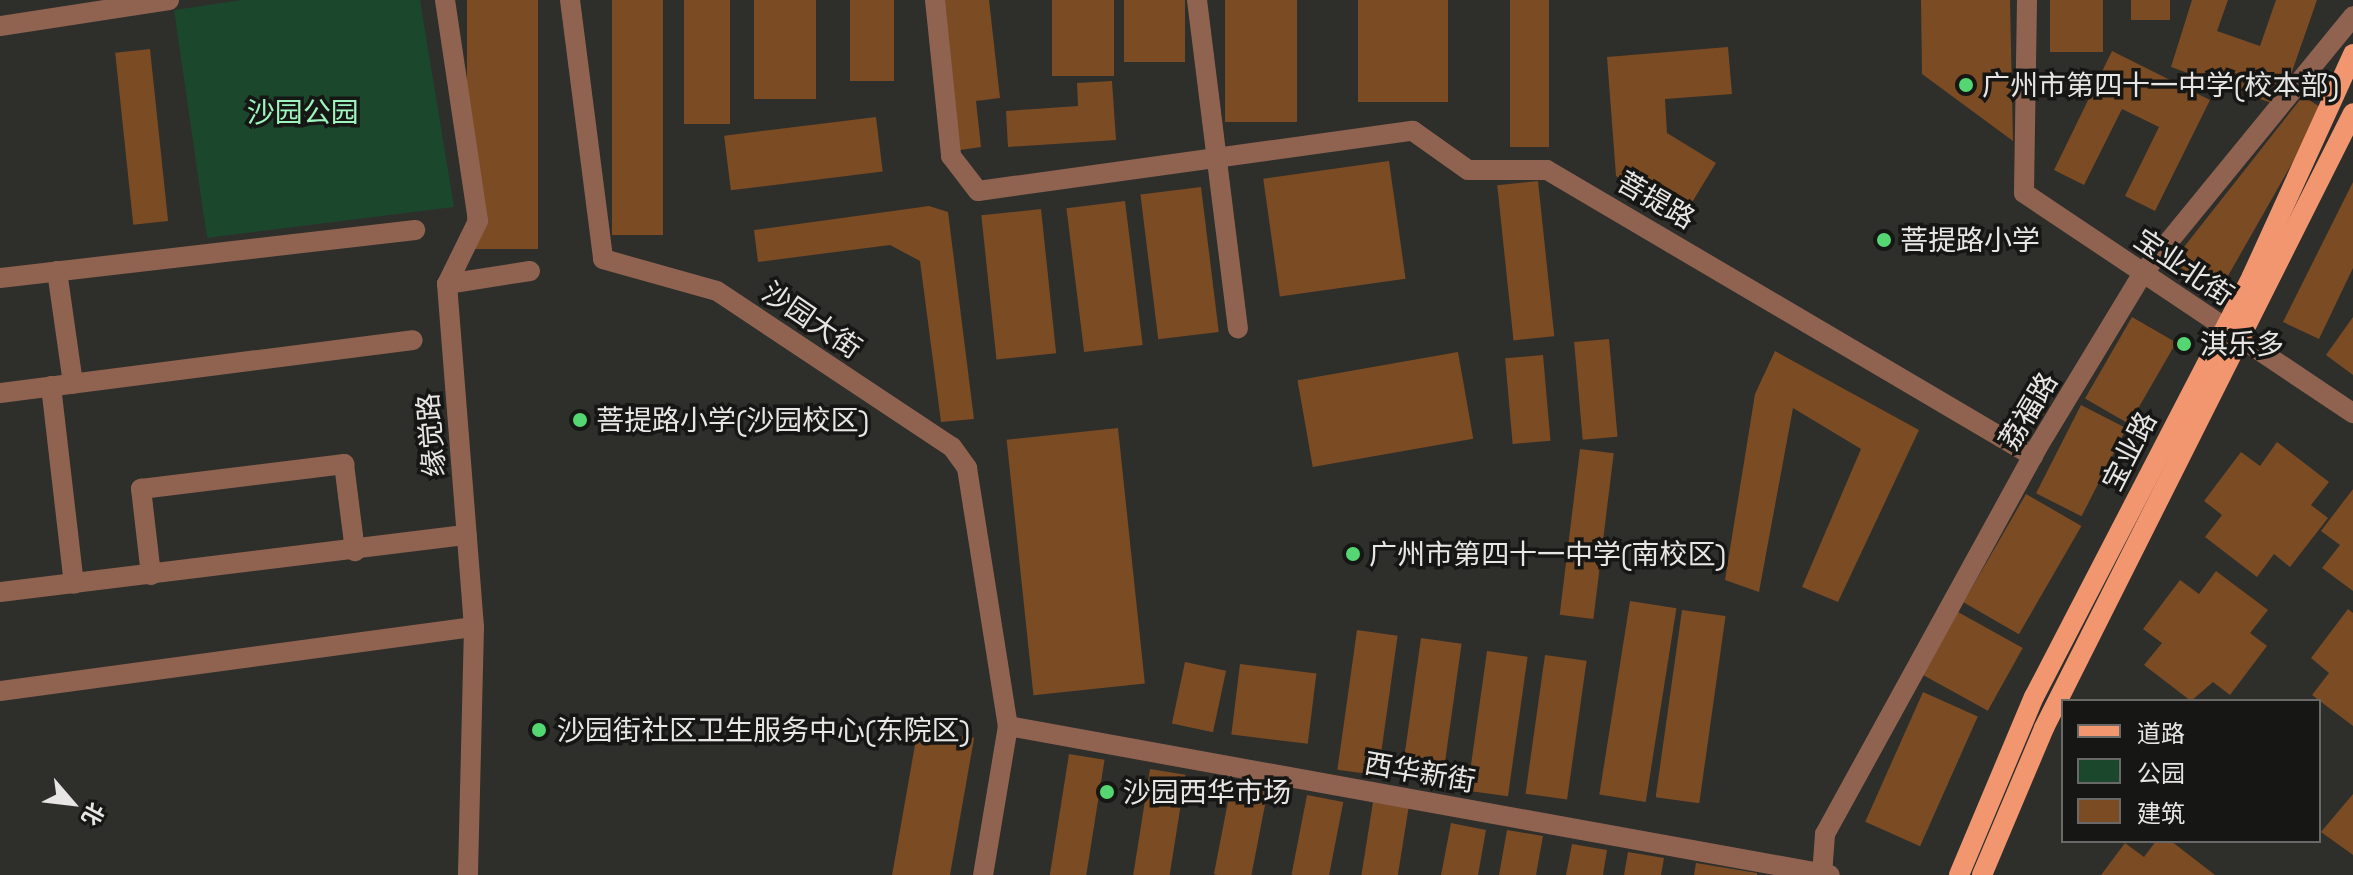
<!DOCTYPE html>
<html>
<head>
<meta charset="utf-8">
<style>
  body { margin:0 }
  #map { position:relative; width:2353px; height:875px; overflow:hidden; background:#2e2e2b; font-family:"Space Grotesk","Noto Sans SC",sans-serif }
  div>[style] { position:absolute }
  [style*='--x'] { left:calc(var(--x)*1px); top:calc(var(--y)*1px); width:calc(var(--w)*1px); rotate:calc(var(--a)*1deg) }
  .green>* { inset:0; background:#1b472d }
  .building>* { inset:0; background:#7b4b23; transform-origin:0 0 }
  .minor>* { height:20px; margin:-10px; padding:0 10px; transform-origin:10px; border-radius:10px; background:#906350 }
  .major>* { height:20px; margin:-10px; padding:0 10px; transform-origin:10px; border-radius:10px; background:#f1966f }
  .dots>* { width:22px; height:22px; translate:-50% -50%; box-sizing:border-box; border:4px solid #161615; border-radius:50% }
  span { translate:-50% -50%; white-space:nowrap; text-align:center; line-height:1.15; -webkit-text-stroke:7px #161615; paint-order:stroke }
  .poi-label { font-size:28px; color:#e7e6e4 }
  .left { translate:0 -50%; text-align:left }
  .park-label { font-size:28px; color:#9df4bd }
  .street-label { font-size:28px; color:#e7e6e4 }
  .legend { position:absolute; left:2061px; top:699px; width:260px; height:144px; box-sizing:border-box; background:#161615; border:2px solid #6a6968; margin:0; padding:10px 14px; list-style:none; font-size:24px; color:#e7e6e4 }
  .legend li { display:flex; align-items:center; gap:16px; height:40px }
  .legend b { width:40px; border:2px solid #6a6968 }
  .north { position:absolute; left:32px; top:763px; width:80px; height:80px; -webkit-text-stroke:6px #161615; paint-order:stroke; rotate:118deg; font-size:22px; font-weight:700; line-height:32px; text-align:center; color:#e7e6e4 }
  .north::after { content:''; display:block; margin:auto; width:28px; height:36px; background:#e7e6e4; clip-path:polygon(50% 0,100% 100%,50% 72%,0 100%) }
</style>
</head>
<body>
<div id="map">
  <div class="green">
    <div style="clip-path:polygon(242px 0,420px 0,454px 207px,207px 238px,174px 10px)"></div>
  </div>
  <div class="building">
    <div style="left:467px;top:0;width:71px;height:249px"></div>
    <div style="left:612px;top:0;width:51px;height:235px"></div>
    <div style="left:684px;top:0;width:46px;height:124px"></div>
    <div style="left:754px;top:0;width:62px;height:99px"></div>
    <div style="left:850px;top:0;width:44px;height:81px"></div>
    <div style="clip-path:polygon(943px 0,989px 0,1000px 98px,976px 101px,981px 147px,960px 150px)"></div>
    <div style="left:1052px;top:0;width:62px;height:76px"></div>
    <div style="left:1124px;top:0;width:61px;height:62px"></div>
    <div style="left:1225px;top:0;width:72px;height:122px"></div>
    <div style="left:1358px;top:0;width:90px;height:102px"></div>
    <div style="left:1510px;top:0;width:39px;height:147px"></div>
    <div style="clip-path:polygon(1921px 0,2010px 0,2013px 141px,1922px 74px)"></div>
    <div style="left:2050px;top:0;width:53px;height:52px"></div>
    <div style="left:2131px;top:0;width:39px;height:20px"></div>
    <div style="clip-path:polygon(2192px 0,2228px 0,2217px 31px,2260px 46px,2276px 0,2317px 0,2280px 106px,2171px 67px)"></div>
    <div style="clip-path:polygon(1728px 47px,1732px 94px,1665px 99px,1667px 133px,1716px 163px,1683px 217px,1616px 176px,1607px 57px)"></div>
    <div style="left:150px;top:49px;width:173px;height:35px;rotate:84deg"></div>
    <div style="clip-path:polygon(2112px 51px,2210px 100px,2155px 211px,2125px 196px,2159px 127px,2122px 109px,2084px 185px,2054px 170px)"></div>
    <div style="clip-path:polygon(1112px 81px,1116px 140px,1008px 147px,1006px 111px,1078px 106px,1077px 83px)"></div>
    <div style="clip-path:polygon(2303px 96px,2323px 109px,2216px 297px,2173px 261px)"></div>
    <div style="left:876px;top:117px;width:55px;height:153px;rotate:83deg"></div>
    <div style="left:1389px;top:161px;width:119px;height:127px;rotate:82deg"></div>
    <div style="left:1538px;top:181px;width:156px;height:41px;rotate:84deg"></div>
    <div style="clip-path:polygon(2353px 182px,2353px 268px,2319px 339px,2283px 322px)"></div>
    <div style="left:1201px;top:187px;width:146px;height:61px;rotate:83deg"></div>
    <div style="left:1125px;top:201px;width:145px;height:59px;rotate:83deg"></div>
    <div style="clip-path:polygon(929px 206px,948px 212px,974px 419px,941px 422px,920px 261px,890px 245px,758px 262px,754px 230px)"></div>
    <div style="left:1041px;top:209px;width:145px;height:60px;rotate:84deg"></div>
    <div style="left:2132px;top:317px;width:51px;height:94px;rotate:30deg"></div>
    <div style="clip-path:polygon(2353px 317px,2353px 375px,2326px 355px)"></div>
    <div style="left:1609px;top:339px;width:98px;height:35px;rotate:85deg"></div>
    <div style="clip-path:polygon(1775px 351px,1919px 430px,1838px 602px,1802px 587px,1861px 449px,1793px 408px,1759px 592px,1725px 580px,1755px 394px)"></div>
    <div style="left:1458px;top:352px;width:88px;height:163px;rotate:80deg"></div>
    <div style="left:1543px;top:355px;width:86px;height:38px;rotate:85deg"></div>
    <div style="left:2081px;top:405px;width:51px;height:99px;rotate:27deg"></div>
    <div style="left:1118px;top:428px;width:257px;height:112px;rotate:84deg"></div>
    <div style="clip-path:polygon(2277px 442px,2329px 482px,2311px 505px,2328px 518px,2290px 567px,2274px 554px,2257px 577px,2205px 537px,2222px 515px,2204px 501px,2241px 452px,2260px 466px)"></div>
    <div style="left:1580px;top:449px;width:34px;height:167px;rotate:7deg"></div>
    <div style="clip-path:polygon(2353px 489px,2353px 591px,2322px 568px,2340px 545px,2321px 531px)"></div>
    <div style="left:2026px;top:494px;width:64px;height:125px;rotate:30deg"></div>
    <div style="clip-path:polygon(2216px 571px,2268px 610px,2250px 633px,2267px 646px,2230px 695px,2213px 682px,2191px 701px,2144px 665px,2162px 643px,2143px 629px,2180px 580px,2199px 594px)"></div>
    <div style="left:1630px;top:601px;width:47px;height:196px;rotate:9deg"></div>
    <div style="clip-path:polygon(2348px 609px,2353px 613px,2353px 726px,2312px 695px,2329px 673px,2311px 658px)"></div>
    <div style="left:1682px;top:610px;width:44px;height:189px;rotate:8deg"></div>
    <div style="left:1958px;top:612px;width:74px;height:72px;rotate:29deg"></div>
    <div style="left:1357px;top:630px;width:41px;height:141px;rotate:8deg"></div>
    <div style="left:1421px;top:638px;width:41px;height:141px;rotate:8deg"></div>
    <div style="left:1487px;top:651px;width:41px;height:141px;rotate:8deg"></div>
    <div style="left:1545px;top:655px;width:42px;height:140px;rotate:8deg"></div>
    <div style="left:1185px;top:662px;width:42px;height:63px;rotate:12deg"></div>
    <div style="left:1240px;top:664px;width:77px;height:71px;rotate:7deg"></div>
    <div style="left:1923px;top:692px;width:60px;height:142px;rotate:24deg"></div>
    <div style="left:918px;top:728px;width:57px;height:150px;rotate:10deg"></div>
    <div style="left:1069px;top:754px;width:36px;height:123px;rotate:9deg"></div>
    <div style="left:1150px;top:769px;width:36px;height:108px;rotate:9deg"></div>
    <div style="left:1232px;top:781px;width:37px;height:95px;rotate:11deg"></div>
    <div style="clip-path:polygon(2353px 794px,2353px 855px,2321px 832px)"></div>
    <div style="left:1307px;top:795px;width:37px;height:81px;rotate:11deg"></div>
    <div style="left:1373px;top:802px;width:36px;height:74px;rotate:9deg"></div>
    <div style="clip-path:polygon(1451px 823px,1486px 830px,1478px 875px,1441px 875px)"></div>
    <div style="clip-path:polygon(1507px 830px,1543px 836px,1536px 875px,1499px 875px)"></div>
    <div style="clip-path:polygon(2156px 841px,2171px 841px,2215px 875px,2101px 875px,2125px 843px,2144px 857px)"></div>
    <div style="clip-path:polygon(1572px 844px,1607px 850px,1603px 875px,1566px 875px)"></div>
    <div style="clip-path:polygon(1628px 852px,1664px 858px,1661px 875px,1624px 875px)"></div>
    <div style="clip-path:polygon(1696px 863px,1757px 873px,1757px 875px,1694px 875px)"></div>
  </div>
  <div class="minor">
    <div style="--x:445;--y:0;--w:223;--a:81.5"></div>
    <div style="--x:478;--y:221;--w:70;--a:116.2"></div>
    <div style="--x:447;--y:284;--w:344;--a:85.5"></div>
    <div style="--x:474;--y:627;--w:248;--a:91.4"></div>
    <div style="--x:570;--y:0;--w:261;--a:82.7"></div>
    <div style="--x:603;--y:259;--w:118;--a:15.7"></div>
    <div style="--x:717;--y:291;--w:282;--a:33.6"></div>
    <div style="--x:952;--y:447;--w:26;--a:54"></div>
    <div style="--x:967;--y:468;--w:261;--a:81"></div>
    <div style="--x:1008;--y:726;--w:151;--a:99.5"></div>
    <div style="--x:935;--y:0;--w:157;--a:84.1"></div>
    <div style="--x:951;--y:156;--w:44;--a:52.4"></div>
    <div style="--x:978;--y:191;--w:439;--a:-7.9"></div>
    <div style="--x:1413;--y:131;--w:67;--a:35.3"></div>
    <div style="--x:1468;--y:170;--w:79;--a:0"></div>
    <div style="--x:1547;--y:170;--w:564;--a:30.48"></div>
    <div style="--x:1197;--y:0;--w:331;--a:82.9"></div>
    <div style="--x:2027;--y:0;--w:193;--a:90.9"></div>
    <div style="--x:2024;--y:193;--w:396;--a:33.8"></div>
    <div style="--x:0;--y:26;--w:171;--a:-8.7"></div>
    <div style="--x:57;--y:271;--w:114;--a:81.9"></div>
    <div style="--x:0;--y:278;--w:418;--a:-6.6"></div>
    <div style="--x:447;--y:284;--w:84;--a:-8.9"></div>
    <div style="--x:51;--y:386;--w:199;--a:83.4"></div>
    <div style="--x:0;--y:393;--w:416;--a:-7.3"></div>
    <div style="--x:151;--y:575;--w:87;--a:-96.6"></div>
    <div style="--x:141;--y:489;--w:205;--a:-7"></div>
    <div style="--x:344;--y:464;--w:88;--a:82.8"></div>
    <div style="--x:0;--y:592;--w:470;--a:-7"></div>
    <div style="--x:0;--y:691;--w:478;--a:-7.7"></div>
    <div style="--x:1008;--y:726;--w:835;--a:10.27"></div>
    <div style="--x:1822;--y:875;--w:41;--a:-85.8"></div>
    <div style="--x:1825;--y:834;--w:440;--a:-61.2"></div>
    <div style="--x:2037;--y:448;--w:205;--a:-58.8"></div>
    <div style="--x:2143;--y:273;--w:332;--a:-50.7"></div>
  </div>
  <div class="major">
    <div style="--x:1959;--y:875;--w:193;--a:-67.2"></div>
    <div style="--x:2034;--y:697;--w:474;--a:-62.6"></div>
    <div style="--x:2252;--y:276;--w:244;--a:-65.5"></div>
    <div style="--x:1982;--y:875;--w:160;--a:-67.1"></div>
    <div style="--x:2044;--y:728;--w:688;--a:-63.32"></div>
  </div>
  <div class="dots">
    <div style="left:1966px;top:85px;background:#54d672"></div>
    <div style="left:1884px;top:240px;background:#54d672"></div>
    <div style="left:2184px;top:344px;background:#54d672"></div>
    <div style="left:580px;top:420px;background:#54d672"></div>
    <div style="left:1353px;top:554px;background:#54d672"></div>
    <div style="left:539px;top:730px;background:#54d672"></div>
    <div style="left:1107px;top:792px;background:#54d672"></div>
  </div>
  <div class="poi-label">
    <span class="left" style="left:1982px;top:85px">广州市第四十一中学(校本部)</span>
    <span class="left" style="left:1900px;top:240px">菩提路小学</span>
    <span class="left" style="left:2200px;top:344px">淇乐多</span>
    <span class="left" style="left:596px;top:420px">菩提路小学(沙园校区)</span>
    <span class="left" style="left:1369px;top:554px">广州市第四十一中学(南校区)</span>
    <span class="left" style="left:557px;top:730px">沙园街社区卫生服务中心(东院区)</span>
    <span class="left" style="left:1123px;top:792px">沙园西华市场</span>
  </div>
  <div class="park-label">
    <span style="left:303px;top:112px">沙园公园</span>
  </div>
  <div class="street-label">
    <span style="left:1656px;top:200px;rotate:30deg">菩提路</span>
    <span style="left:2184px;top:267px;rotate:34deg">宝业北街</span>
    <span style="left:812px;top:320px;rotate:34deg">沙园大街</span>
    <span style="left:2028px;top:411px;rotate:-59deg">荔福路</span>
    <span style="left:431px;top:435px;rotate:-95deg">缘觉路</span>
    <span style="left:2129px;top:451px;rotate:-63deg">宝业路</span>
    <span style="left:1420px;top:772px;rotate:10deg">西华新街</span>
  </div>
  <ul class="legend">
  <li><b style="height:10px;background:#f1966f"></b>道路</li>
  <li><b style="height:22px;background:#1b472d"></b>公园</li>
  <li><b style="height:22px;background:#7b4b23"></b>建筑</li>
  </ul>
  <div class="north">北</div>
</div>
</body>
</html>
